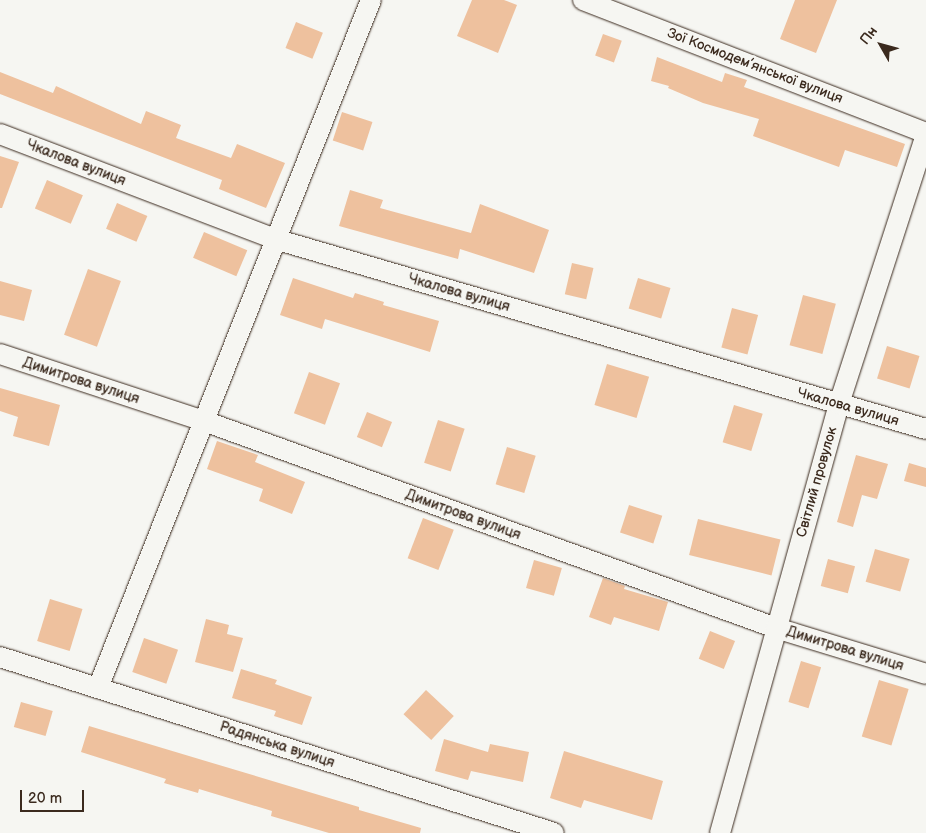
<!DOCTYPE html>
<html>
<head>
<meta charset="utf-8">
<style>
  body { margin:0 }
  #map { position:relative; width:926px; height:833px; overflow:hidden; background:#f6f6f2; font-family:"Balsamiq Sans",sans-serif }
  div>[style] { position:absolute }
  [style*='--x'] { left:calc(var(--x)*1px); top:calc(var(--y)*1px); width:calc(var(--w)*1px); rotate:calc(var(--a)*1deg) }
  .building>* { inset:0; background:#eec19e; transform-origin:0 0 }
  .roads { filter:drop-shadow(0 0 1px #3b2a1e) drop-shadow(0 0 1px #3b2a1e) }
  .street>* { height:20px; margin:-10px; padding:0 10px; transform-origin:10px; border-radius:10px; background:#f6f6f2 }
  span { translate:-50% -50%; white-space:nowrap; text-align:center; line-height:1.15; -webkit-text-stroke:5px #f6f6f2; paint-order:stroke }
  .street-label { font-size:14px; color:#3b2a1e }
  .north { position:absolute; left:856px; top:20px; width:50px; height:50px; -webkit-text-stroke:4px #f6f6f2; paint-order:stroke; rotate:308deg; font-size:14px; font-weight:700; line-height:20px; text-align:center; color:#3b2a1e }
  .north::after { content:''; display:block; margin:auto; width:18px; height:22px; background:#3b2a1e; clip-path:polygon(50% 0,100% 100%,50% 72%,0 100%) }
  .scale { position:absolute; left:20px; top:790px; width:64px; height:22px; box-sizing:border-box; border:2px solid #3b2a1e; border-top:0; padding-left:6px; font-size:15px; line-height:18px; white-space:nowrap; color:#3b2a1e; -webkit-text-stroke:4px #f6f6f2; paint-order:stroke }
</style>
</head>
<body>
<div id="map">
  <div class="building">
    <div style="clip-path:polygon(472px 0,504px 0,517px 5px,498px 53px,457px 36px)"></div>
    <div style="clip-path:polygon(795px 0,837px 0,816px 53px,780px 39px)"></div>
    <div style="left:296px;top:22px;width:29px;height:28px;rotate:22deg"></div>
    <div style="left:603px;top:34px;width:20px;height:23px;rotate:20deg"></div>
    <div style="clip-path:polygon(657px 57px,722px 82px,725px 73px,747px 80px,744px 87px,905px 144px,897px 167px,845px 150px,839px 167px,753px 136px,759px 119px,703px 103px,668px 88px,669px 86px,651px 81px)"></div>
    <div style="clip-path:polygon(0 72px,53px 93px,56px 86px,141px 124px,146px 111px,181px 125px,176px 138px,231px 158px,237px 144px,285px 163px,266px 208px,219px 189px,222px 180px,0 94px)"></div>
    <div style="left:342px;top:112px;width:32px;height:30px;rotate:18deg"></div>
    <div style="clip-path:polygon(0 156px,19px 162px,2px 208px,0 208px)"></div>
    <div style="left:47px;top:180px;width:39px;height:31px;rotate:23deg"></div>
    <div style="clip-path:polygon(350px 190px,383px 200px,380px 208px,471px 233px,480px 204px,549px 230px,534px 273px,460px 249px,458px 259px,339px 226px)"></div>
    <div style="left:117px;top:203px;width:33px;height:28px;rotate:23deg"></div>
    <div style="left:204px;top:232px;width:47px;height:28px;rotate:23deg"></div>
    <div style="left:572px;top:263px;width:22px;height:32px;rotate:13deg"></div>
    <div style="left:88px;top:269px;width:35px;height:70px;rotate:20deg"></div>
    <div style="clip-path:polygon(293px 278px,353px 298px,355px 293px,384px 302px,383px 305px,439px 321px,430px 352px,325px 319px,322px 329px,280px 315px)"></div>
    <div style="left:638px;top:278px;width:34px;height:32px;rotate:17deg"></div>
    <div style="clip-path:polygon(0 281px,32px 290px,24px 321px,0 315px)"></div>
    <div style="left:803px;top:295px;width:34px;height:52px;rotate:15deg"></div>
    <div style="left:732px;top:308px;width:27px;height:41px;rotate:15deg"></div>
    <div style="left:887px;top:346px;width:34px;height:34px;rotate:17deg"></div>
    <div style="left:607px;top:364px;width:44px;height:43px;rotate:17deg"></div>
    <div style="left:309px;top:372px;width:33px;height:44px;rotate:20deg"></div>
    <div style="clip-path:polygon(0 388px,60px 405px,49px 446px,13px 436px,18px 417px,0 411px)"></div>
    <div style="left:734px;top:405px;width:30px;height:39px;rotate:17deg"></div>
    <div style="left:367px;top:412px;width:27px;height:27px;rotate:22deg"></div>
    <div style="left:438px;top:420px;width:28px;height:45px;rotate:18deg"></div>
    <div style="clip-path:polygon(217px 441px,258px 455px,255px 462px,305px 482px,292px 514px,259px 501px,263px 489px,207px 469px)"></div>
    <div style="left:507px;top:447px;width:30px;height:39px;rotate:17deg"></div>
    <div style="clip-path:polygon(856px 455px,888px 464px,877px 499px,862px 495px,853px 527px,837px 522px)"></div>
    <div style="clip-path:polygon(909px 463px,926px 468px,926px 487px,904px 481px)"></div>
    <div style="left:629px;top:505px;width:35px;height:29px;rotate:18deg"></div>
    <div style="left:423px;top:518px;width:33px;height:43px;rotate:21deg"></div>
    <div style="left:698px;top:519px;width:85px;height:37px;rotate:14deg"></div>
    <div style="left:875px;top:549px;width:36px;height:34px;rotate:16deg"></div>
    <div style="left:828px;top:559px;width:28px;height:28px;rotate:15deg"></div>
    <div style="left:534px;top:560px;width:29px;height:29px;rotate:16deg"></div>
    <div style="clip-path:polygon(603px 578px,625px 586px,624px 589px,668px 602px,659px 631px,614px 617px,611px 625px,589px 617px)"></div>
    <div style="left:50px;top:599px;width:34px;height:44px;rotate:17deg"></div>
    <div style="clip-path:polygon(206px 619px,229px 625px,227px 634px,243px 638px,233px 672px,195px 662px)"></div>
    <div style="left:710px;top:631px;width:27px;height:30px;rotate:22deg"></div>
    <div style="left:144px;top:638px;width:36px;height:36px;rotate:19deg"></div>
    <div style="left:801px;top:661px;width:21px;height:43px;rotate:17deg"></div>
    <div style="clip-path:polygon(241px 669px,277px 680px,275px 684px,312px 697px,302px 725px,274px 716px,276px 711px,232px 698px)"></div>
    <div style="left:879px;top:680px;width:31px;height:59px;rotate:17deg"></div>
    <div style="left:426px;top:690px;width:38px;height:33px;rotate:43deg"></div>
    <div style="left:21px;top:702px;width:33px;height:26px;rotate:16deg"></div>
    <div style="clip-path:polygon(89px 726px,359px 807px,359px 810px,421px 828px,420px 833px,329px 833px,271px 816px,272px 811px,199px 789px,198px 793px,164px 783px,166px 779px,81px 752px)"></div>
    <div style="clip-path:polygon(444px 739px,488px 752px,490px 744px,529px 752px,523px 782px,471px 771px,468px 780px,435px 771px)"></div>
    <div style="clip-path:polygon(564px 751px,663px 781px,652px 820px,584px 800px,581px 808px,550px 798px)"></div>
  </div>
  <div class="roads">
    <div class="street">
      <div style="--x:583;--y:0;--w:368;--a:21.2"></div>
      <div style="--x:0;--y:134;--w:298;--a:20.9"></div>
      <div style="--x:278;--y:240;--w:675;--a:16.26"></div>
      <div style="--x:0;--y:354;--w:215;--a:18.2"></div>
      <div style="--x:204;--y:421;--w:608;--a:19.89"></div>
      <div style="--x:776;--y:628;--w:157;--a:17"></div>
      <div style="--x:0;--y:657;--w:581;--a:17.62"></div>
      <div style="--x:98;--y:688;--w:740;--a:-68.36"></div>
      <div style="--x:720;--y:833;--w:445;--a:-74.5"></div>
      <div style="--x:839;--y:404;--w:283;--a:-72.1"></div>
    </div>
  </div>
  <div class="street-label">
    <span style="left:755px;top:66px;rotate:21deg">Зої Космодем’янської вулиця</span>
    <span style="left:76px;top:163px;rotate:21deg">Чкалова вулиця</span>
    <span style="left:459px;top:293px;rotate:16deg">Чкалова вулиця</span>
    <span style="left:81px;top:381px;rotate:18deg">Димитрова вулиця</span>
    <span style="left:848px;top:407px;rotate:16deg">Чкалова вулиця</span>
    <span style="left:817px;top:482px;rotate:-74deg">Світлий провулок</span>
    <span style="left:463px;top:515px;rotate:20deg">Димитрова вулиця</span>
    <span style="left:845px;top:649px;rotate:17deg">Димитрова вулиця</span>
    <span style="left:277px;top:745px;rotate:18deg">Радянська вулиця</span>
  </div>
  <div class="north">Пн</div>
  <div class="scale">20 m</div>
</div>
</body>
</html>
